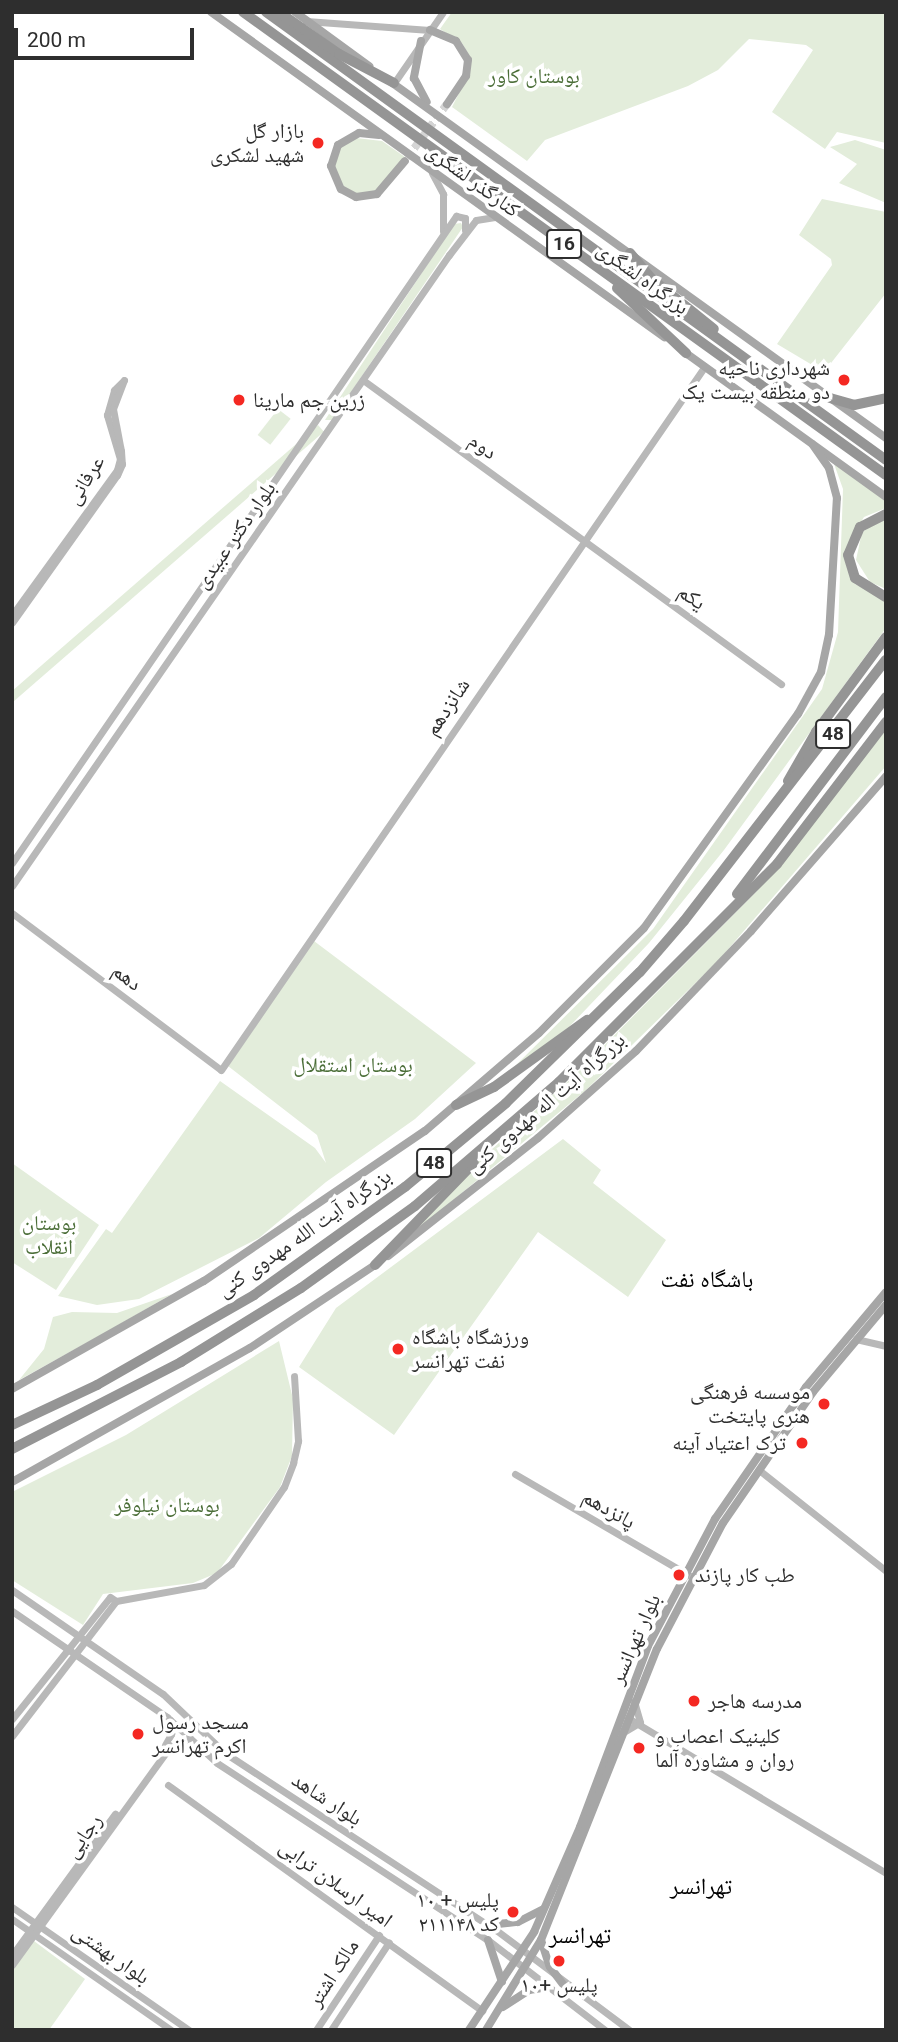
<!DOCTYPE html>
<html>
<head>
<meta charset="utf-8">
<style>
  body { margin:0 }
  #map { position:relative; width:898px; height:2042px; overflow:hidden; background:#fff; font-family:Roboto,"Noto Naskh Arabic",sans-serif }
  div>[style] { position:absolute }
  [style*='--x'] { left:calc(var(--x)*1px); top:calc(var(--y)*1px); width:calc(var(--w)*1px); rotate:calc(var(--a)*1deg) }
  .green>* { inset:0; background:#e3eddb; transform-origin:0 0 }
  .primary-tunnel>* { height:8px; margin-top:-4px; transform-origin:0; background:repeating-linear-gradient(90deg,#d5d5d5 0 8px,transparent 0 12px) }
  .secondary>* { height:7px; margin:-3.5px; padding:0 3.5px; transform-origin:3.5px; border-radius:3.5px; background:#b8b8b8 }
  .primary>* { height:8px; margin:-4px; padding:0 4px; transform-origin:4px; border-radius:4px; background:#a6a6a6 }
  .highway>* { height:10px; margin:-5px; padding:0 5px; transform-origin:5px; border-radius:5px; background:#959595 }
  .dots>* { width:19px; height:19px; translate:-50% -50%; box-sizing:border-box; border:4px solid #fff; border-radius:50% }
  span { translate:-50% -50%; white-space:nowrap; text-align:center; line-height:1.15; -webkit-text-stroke:7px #fff; paint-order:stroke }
  .shield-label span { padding:2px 5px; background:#fff; border:2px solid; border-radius:5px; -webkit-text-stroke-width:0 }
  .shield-label { font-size:19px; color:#2e2e2e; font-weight:700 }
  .park-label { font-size:21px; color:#4b6e38 }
  .poi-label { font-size:21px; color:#2e2e2e }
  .right { translate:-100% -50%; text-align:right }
  .left { translate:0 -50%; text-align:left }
  .street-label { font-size:21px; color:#2e2e2e }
  .neighbourhood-label { font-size:23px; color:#000 }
  .frame { position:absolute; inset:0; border:14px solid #2e2e2e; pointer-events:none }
  .scale { position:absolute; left:14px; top:28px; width:180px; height:32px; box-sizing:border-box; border:4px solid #2e2e2e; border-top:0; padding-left:9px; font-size:21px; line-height:24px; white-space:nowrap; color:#2e2e2e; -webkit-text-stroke:5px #fff; paint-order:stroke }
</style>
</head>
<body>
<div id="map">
  <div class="green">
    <div style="clip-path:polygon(452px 12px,886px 12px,886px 143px,837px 132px,825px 149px,772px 112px,813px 50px,806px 45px,749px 39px,718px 70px,688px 86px,545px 140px,527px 161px,452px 107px,469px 73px,470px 57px,462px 43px,440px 29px)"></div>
    <div style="clip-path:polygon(356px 138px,382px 141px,405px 157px,376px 192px,361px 195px,347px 191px,333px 170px,338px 149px)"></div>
    <div style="clip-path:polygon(855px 140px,886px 150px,886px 203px,839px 183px,857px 164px,830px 147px)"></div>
    <div style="clip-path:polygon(822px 199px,886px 212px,886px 293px,824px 372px,777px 344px,832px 265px,831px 259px,799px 235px)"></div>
    <div style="clip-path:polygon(461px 223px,463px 227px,332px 420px,325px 420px,454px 224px)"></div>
    <div style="left:278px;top:409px;width:16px;height:33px;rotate:38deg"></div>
    <div style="left:318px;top:425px;width:9px;height:538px;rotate:49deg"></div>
    <div style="clip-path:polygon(833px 461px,886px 499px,886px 508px,864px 517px,847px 545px,855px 584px,886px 599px,886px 628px,724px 850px,649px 943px,569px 1027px,509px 1072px,653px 929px,822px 689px,838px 632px,843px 489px)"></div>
    <div style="clip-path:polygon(886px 517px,886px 589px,870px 582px,856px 560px,862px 532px)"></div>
    <div style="clip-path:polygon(886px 730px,886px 766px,718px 961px,586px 1090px,411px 1235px,472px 1167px,575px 1075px,757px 891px)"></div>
    <div style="clip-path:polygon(314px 941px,476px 1063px,415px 1119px,326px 1182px,259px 1238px,139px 1299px,97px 1305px,58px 1296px,106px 1229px,112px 1233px,220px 1081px,315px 1148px,326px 1163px,317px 1135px,228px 1066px)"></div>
    <div style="clip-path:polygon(563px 1139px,601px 1170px,593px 1183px,666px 1240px,628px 1297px,538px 1232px,394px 1435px,299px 1367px,336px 1308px)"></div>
    <div style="clip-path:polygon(12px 1163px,99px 1225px,56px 1290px,12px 1262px)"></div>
    <div style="clip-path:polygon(172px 1294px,108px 1331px,19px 1380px,44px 1349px,53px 1317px,72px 1312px,117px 1313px)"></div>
    <div style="clip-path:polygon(279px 1341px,293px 1399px,292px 1456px,280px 1487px,217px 1573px,193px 1583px,103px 1594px,83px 1625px,12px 1580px,12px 1492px,126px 1435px)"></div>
    <div style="clip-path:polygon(34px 1941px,85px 1979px,49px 2030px,12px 2030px,12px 1971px)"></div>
  </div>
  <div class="primary-tunnel">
    <div style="--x:407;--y:158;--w:67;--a:-53.5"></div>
  </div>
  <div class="secondary">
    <div style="--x:306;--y:21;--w:124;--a:4.2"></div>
    <div style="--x:394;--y:83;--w:86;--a:-55.4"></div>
    <div style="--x:432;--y:173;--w:24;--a:62"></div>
    <div style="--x:443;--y:194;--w:37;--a:90"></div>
    <div style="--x:363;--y:380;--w:517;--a:36.03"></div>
    <div style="--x:12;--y:615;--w:179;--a:-54.1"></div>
    <div style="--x:117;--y:470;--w:11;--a:-75"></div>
    <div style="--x:120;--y:459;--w:46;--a:-106.5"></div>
    <div style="--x:107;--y:415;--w:26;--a:-74"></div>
    <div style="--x:114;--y:390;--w:14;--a:-45"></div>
    <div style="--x:124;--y:380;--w:31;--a:111"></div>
    <div style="--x:113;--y:409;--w:43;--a:79.2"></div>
    <div style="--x:121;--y:451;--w:13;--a:86"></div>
    <div style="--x:122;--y:464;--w:12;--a:114"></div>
    <div style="--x:117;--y:475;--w:181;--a:125.4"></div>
    <div style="--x:12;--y:863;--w:785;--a:-55.54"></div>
    <div style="--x:456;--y:216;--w:9;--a:13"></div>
    <div style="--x:465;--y:218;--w:12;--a:90"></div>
    <div style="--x:12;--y:886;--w:768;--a:-55.3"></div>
    <div style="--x:449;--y:255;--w:44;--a:-52.4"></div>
    <div style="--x:476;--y:220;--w:19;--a:-9"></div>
    <div style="--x:12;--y:913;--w:261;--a:36.9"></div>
    <div style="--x:221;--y:1070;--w:854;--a:-55.49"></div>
    <div style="--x:856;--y:1339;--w:31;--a:13"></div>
    <div style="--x:759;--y:1470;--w:162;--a:38.5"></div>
    <div style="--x:515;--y:1474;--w:203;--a:30.2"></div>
    <div style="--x:12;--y:1590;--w:183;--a:34.6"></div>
    <div style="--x:163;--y:1694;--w:86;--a:43.6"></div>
    <div style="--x:225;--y:1753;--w:324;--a:33.2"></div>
    <div style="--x:496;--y:1930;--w:166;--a:36.9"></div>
    <div style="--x:12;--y:1611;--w:188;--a:34.4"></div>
    <div style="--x:167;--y:1717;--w:68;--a:42.6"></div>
    <div style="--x:217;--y:1763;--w:324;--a:33.2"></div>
    <div style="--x:488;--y:1940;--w:148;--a:37.6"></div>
    <div style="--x:628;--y:1718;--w:301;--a:31"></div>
    <div style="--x:12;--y:1719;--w:156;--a:-51.2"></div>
    <div style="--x:110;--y:1597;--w:7;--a:34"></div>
    <div style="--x:116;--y:1601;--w:89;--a:-10.3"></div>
    <div style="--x:204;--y:1585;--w:34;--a:-38"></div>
    <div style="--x:231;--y:1564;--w:93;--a:-55.5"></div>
    <div style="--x:284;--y:1487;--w:26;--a:-69"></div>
    <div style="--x:293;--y:1463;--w:23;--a:-77"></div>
    <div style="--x:298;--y:1441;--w:65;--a:-93.5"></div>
    <div style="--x:622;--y:1733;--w:21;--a:-31"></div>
    <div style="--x:640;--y:1722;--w:22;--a:-106"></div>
    <div style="--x:12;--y:1736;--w:170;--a:-52.4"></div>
    <div style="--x:165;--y:1745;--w:13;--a:-61"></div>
    <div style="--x:171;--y:1734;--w:14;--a:-94"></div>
    <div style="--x:168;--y:1785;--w:387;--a:35.7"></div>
    <div style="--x:12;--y:1907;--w:216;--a:34.8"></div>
    <div style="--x:12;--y:1919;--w:194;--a:34.9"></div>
    <div style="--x:12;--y:1955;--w:175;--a:-53.9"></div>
    <div style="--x:12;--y:1965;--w:273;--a:-54.1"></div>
    <div style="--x:172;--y:1744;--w:19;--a:-18"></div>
    <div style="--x:316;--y:2030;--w:114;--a:-56.4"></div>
    <div style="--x:331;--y:2030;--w:105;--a:-56.6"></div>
  </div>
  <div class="primary">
    <div style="--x:211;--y:12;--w:558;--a:35.66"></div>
    <div style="--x:295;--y:12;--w:92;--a:36.1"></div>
    <div style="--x:430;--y:30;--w:28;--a:23"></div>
    <div style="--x:456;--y:41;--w:22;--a:58"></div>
    <div style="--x:468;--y:60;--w:16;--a:97"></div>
    <div style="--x:466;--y:76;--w:34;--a:124"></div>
    <div style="--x:421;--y:41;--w:38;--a:101"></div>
    <div style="--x:414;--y:78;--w:27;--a:62"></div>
    <div style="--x:391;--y:82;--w:610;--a:35.72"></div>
    <div style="--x:379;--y:135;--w:20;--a:-174"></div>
    <div style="--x:359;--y:133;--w:24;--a:150"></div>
    <div style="--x:338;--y:145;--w:22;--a:108"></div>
    <div style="--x:331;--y:166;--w:25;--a:67"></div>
    <div style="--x:341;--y:189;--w:17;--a:28"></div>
    <div style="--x:356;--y:197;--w:21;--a:-8"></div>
    <div style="--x:377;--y:194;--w:43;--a:-49.7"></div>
    <div style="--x:683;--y:351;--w:250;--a:35.7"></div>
    <div style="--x:388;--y:1256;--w:191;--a:-38.2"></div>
    <div style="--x:538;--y:1138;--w:131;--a:-41.6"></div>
    <div style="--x:636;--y:1051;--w:166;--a:-46.2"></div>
    <div style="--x:751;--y:931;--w:206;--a:-48.9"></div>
    <div style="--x:12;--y:1389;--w:220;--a:-29.4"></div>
    <div style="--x:204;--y:1281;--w:267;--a:-34.2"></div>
    <div style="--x:425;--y:1131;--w:150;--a:-40.7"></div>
    <div style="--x:539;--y:1033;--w:148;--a:-45"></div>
    <div style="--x:644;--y:928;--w:264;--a:-54.3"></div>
    <div style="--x:798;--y:714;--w:48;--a:-61.3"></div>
    <div style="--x:821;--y:672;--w:38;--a:-78"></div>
    <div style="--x:829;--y:635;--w:137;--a:-86.7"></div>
    <div style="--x:837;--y:498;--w:31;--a:-105"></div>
    <div style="--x:829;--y:468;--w:29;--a:-125"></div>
    <div style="--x:12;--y:1482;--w:273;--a:-29.4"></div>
    <div style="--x:250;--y:1348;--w:154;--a:-33.6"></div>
    <div style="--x:488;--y:1925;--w:30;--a:-6"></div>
    <div style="--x:518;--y:1922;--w:28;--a:-27"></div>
    <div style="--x:488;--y:1940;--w:44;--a:71.6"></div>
    <div style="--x:541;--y:1940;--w:28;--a:72"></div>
    <div style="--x:550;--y:1967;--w:21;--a:53"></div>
    <div style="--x:503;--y:2007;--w:31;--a:-33"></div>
    <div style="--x:529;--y:1990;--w:18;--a:-9"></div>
    <div style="--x:469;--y:2030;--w:118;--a:-56.4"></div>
    <div style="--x:534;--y:1932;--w:115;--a:-66.3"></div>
    <div style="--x:580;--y:1827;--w:193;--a:-69.4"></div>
    <div style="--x:648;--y:1646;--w:144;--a:-62.2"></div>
    <div style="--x:715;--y:1519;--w:160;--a:-55.4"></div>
    <div style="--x:806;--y:1387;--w:124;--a:-49.9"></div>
    <div style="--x:486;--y:2030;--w:105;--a:-58.6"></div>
    <div style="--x:541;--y:1940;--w:313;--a:-68.3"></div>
    <div style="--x:657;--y:1649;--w:142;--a:-62.4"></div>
    <div style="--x:723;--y:1523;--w:159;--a:-55.5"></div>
    <div style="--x:813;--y:1392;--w:114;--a:-50"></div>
  </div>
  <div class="highway">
    <div style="--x:243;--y:12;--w:792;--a:35.76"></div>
    <div style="--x:266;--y:12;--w:765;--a:35.85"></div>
    <div style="--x:279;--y:12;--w:73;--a:35"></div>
    <div style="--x:339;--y:54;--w:62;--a:27.8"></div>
    <div style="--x:630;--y:253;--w:35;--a:50"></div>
    <div style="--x:653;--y:280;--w:78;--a:38.8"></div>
    <div style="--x:617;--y:288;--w:95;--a:43.3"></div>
    <div style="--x:830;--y:398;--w:25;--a:16"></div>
    <div style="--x:854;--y:405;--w:33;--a:-12"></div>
    <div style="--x:886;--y:514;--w:29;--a:153"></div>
    <div style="--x:860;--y:527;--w:30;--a:113"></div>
    <div style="--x:848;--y:555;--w:24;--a:73"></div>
    <div style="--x:855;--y:578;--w:36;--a:32"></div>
    <div style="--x:788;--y:781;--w:56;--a:-60.3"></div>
    <div style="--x:816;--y:732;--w:118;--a:-53.6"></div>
    <div style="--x:737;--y:894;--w:247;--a:-52.9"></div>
    <div style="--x:456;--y:1105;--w:42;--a:-25.3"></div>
    <div style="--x:494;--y:1087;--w:115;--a:-35.8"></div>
    <div style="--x:375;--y:1265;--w:142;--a:-45.9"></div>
    <div style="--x:12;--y:1425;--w:94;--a:-25.2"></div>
    <div style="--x:97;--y:1385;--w:181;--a:-29.8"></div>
    <div style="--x:254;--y:1295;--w:186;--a:-35.6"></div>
    <div style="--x:405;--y:1187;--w:131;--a:-39.7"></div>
    <div style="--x:506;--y:1103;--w:187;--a:-44.4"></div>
    <div style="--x:640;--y:972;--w:67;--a:-49.2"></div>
    <div style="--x:684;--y:921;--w:330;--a:-52.3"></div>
    <div style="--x:12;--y:1449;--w:190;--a:-27.2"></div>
    <div style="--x:181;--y:1362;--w:141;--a:-31.7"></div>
    <div style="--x:301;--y:1288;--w:140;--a:-35.7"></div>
    <div style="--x:415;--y:1206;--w:190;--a:-40.7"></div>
    <div style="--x:559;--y:1082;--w:308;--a:-45"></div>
    <div style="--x:777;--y:864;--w:179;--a:-52.5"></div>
  </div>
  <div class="dots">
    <div style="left:318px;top:143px;background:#f42822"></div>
    <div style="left:844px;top:380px;background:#f42822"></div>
    <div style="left:239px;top:400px;background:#f42822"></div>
    <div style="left:398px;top:1349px;background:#f42822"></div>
    <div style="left:824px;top:1404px;background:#f42822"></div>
    <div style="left:802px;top:1443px;background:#f42822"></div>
    <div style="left:679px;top:1575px;background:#f42822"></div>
    <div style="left:694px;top:1701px;background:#f42822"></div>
    <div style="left:138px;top:1734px;background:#f42822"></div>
    <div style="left:639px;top:1748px;background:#f42822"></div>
    <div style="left:513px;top:1912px;background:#f42822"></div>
    <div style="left:559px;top:1961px;background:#f42822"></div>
  </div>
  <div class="shield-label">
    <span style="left:564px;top:244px">16</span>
    <span style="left:833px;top:734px">48</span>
    <span style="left:434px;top:1163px">48</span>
  </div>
  <div class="park-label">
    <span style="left:534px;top:76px">بوستان کاور</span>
    <span style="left:353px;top:1065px">بوستان استقلال</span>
    <span style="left:49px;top:1235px">بوستان<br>انقلاب</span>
    <span style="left:167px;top:1505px">بوستان نیلوفر</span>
  </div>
  <div class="poi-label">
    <span class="right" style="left:304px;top:143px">بازار گل<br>شهید لشکری</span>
    <span class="right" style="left:830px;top:380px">شهرداری ناحیه<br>دو منطقه بیست یک</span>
    <span class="left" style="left:253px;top:400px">زرین جم مارینا</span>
    <span class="left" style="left:412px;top:1349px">ورزشگاه باشگاه<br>نفت تهرانسر</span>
    <span class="right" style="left:810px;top:1404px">موسسه فرهنگی<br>هنری پایتخت</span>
    <span class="right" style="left:786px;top:1443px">ترک اعتیاد آینه</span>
    <span class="left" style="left:695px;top:1575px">طب کار پازند</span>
    <span class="left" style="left:708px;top:1701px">مدرسه هاجر</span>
    <span class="left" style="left:152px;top:1734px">مسجد رسول<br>اکرم تهرانسر</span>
    <span class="left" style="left:655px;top:1748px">کلینیک اعصاب و<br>روان و مشاوره آلما</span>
    <span class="right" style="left:499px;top:1912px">پلیس + ۱۰<br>کد ۲۱۱۱۴۸</span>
    <span style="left:559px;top:1985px">پلیس +۱۰</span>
  </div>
  <div class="street-label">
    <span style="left:473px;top:180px;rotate:36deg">کنارگذر لشگری</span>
    <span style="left:643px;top:278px;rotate:36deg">بزرگراه لشگری</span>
    <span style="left:483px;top:446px;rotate:36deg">دوم</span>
    <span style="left:85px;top:480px;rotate:-58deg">عرفانی</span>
    <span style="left:235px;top:535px;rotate:-55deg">بلوار دکتر عبیدی</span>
    <span style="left:692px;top:597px;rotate:35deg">یکم</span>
    <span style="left:447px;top:707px;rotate:-56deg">شانزدهم</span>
    <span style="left:127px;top:977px;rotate:37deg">دهم</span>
    <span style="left:546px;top:1103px;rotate:-41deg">بزرگراه آیت اله مهدوی کنی</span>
    <span style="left:304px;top:1233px;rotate:-35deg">بزرگراه آیت الله مهدوی کنی</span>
    <span style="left:609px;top:1509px;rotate:30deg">پانزدهم</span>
    <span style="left:635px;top:1639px;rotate:-66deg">بلوار تهرانسر</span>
    <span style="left:327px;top:1799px;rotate:33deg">بلوار شاهد</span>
    <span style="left:83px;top:1836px;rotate:-55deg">رجایی</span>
    <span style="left:336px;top:1883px;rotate:36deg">امیر ارسلان ترابی</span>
    <span style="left:111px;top:1954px;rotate:35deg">بلوار بهشتی</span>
    <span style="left:333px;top:1973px;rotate:-57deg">مالک اشتر</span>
  </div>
  <div class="neighbourhood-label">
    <span style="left:707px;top:1280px">باشگاه نفت</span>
    <span style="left:701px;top:1887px">تهرانسر</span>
    <span style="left:580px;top:1936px">تهرانسر</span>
  </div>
  <div class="frame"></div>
  <div class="scale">200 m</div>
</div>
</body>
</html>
